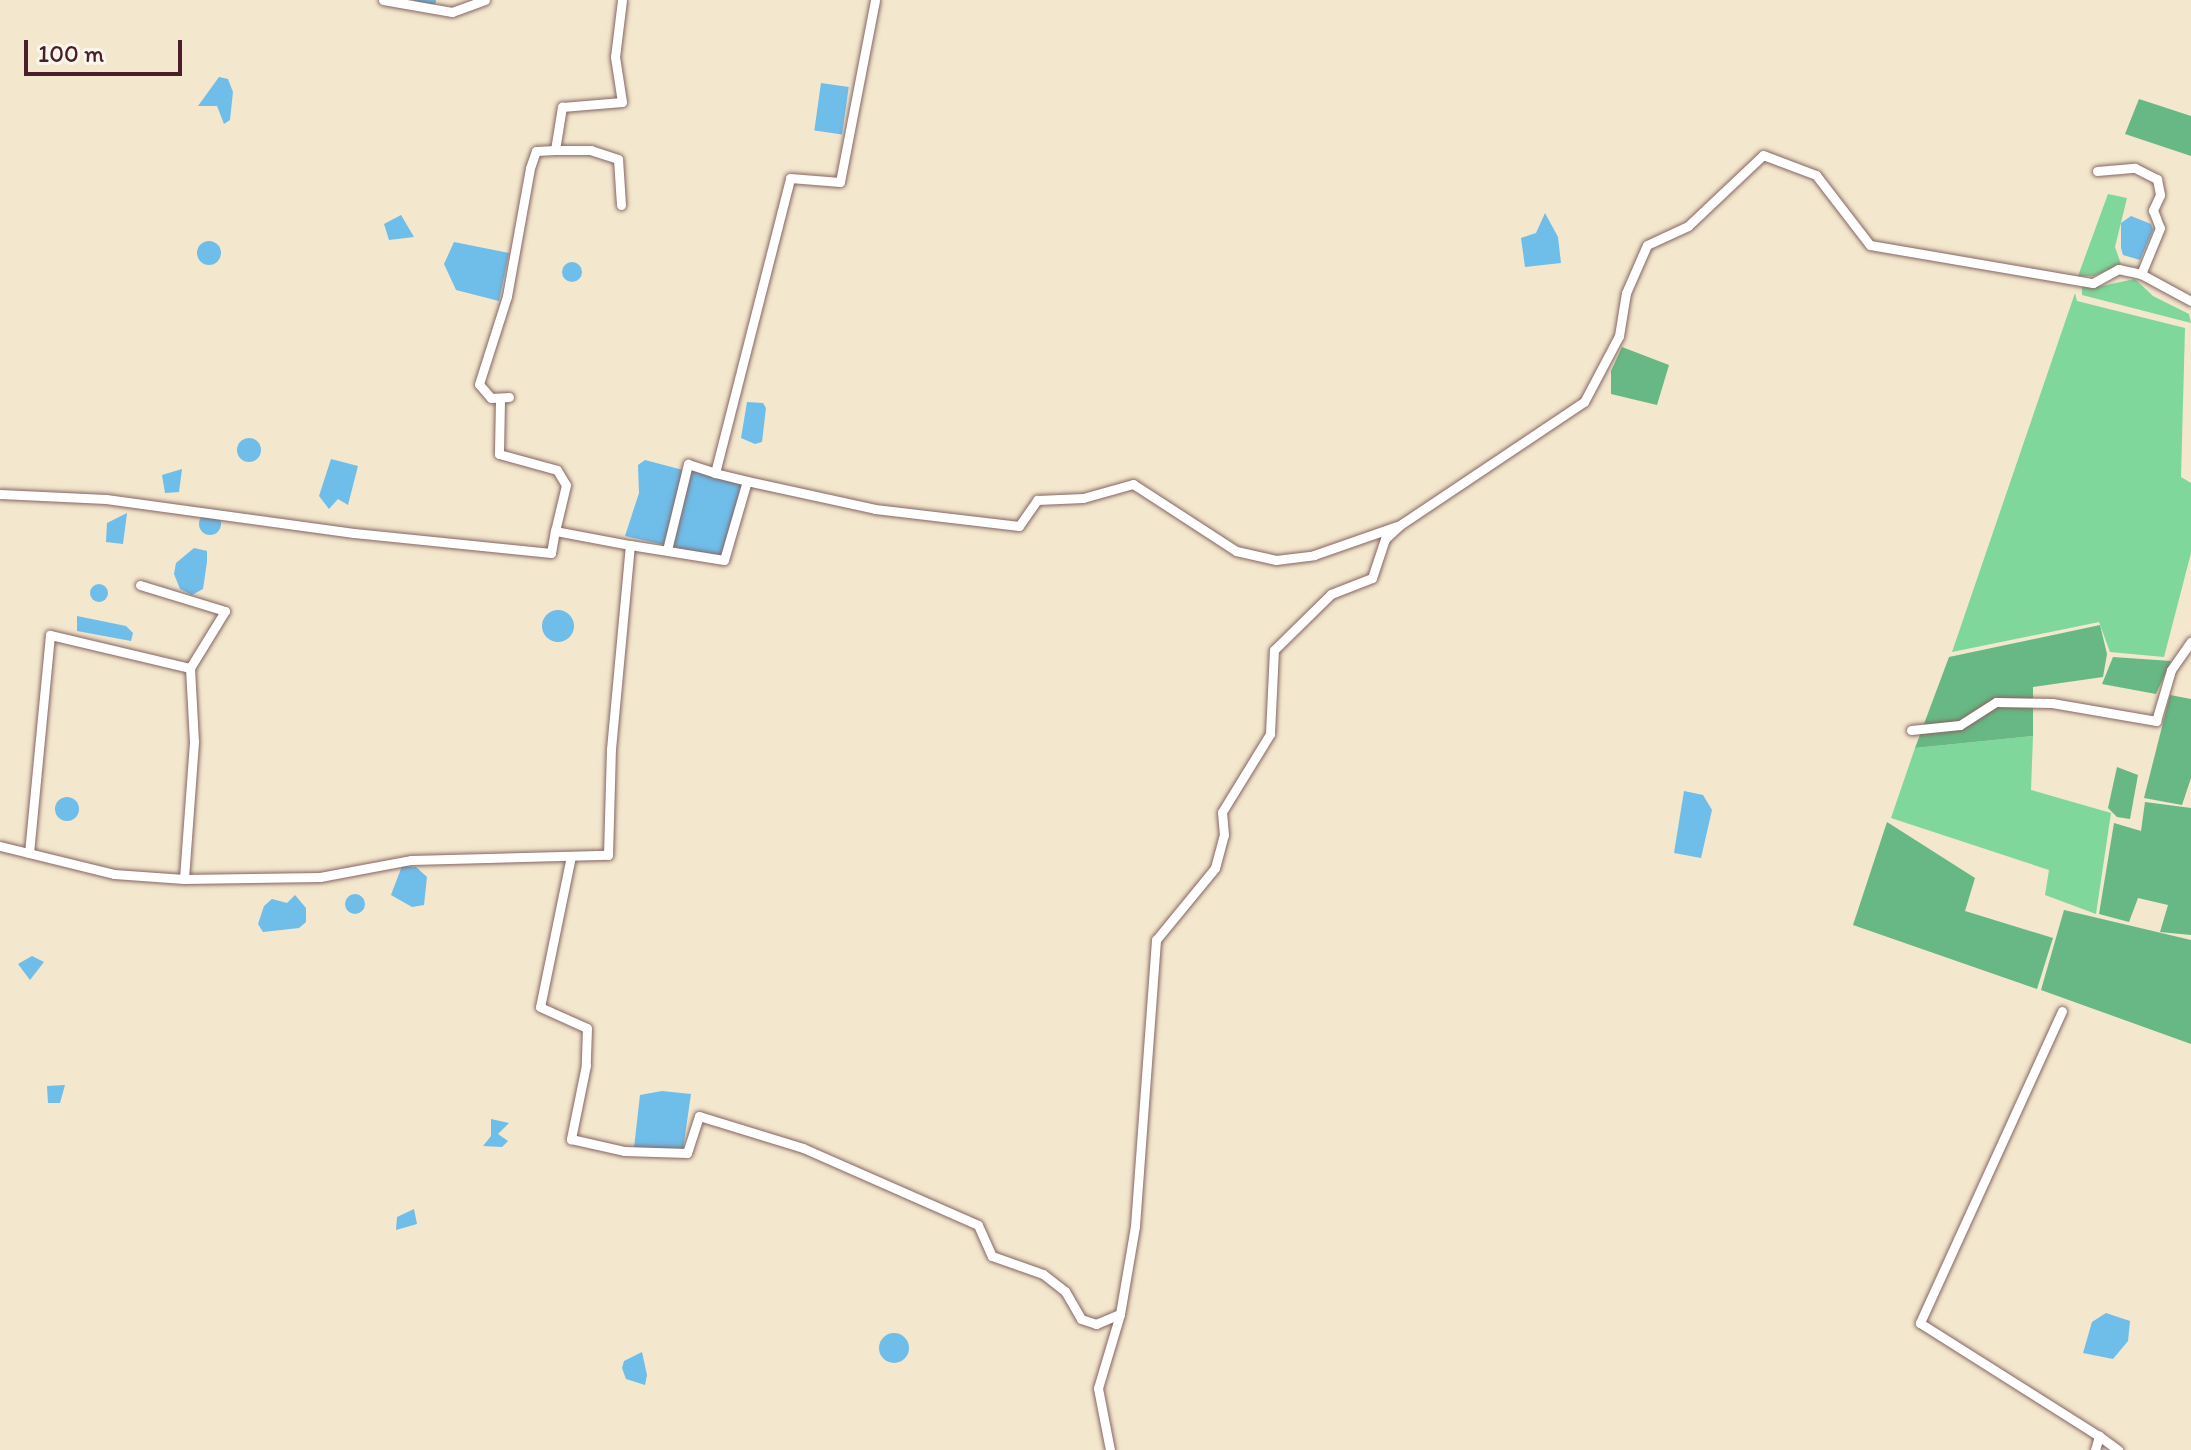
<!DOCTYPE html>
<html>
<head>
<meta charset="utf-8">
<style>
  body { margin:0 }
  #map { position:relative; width:2191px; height:1450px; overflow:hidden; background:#f3e7cd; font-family:Itim,sans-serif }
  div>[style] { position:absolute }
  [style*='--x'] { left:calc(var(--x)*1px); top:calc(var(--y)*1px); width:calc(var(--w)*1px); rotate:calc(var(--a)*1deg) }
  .green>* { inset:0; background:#7fd79c }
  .forest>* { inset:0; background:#67b884 }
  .water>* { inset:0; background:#6fbde9; transform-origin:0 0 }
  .round { border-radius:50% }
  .canal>* { height:11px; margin:-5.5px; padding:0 5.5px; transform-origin:5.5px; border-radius:5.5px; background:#6fbde9 }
  .roads { filter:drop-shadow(0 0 2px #856564) drop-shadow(0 0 2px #856564) }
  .minor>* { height:9px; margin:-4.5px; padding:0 4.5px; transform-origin:4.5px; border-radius:4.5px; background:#fff }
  span { translate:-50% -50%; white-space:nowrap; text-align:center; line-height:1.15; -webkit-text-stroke:6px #fbf7ec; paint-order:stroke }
  .scale { position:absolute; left:24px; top:40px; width:158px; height:36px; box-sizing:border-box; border:4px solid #4a1f2b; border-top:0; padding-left:10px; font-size:24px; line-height:28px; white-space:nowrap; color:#4a1f2b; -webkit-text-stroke:6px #fbf7ec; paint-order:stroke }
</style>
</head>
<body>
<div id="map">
  <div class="green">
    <div style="clip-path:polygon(2108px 194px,2127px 198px,2115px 247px,2121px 264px,2094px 276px,2078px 276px)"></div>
    <div style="clip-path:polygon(2135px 279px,2153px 296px,2189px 314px,2191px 323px,2082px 295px,2082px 284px,2092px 288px)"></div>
    <div style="clip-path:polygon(2075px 293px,2077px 301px,2185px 328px,2181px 477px,2191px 483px,2191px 553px,2164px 657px,2110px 652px,2099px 622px,1952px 652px)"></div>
    <div style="clip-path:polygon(2033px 736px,2031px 790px,2111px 813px,2096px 914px,2045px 895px,2049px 870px,1891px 818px,1915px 748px)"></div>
  </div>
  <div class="forest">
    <div style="clip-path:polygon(2139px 99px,2191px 116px,2191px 156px,2125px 134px)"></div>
    <div style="clip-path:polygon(1622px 347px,1669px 365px,1657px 405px,1611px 394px,1611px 371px)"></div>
    <div style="clip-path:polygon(2100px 625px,2107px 654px,2103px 677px,2033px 687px,2033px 736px,1915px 748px,1949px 657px)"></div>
    <div style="clip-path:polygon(2113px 657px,2171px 661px,2156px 694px,2102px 684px)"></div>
    <div style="clip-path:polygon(2170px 695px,2191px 699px,2191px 778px,2182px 805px,2144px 798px)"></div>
    <div style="clip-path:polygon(2117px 767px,2138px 775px,2130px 819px,2117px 817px,2108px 808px)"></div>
    <div style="clip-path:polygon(2145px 802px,2191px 808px,2191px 935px,2160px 932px,2168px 905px,2138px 898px,2129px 922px,2099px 914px,2114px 823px,2141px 831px)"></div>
    <div style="clip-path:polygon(1887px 822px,1975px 878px,1965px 911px,2053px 938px,2037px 989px,1853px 925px)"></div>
    <div style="clip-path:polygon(2064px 910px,2191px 940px,2191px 1044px,2041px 990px)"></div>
  </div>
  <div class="water">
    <div style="clip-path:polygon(219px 77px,228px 79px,233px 92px,230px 120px,224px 124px,217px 106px,198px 106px)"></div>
    <div style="left:821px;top:83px;width:28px;height:48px;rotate:8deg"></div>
    <div style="clip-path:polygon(1545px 213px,1558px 237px,1561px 263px,1525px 267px,1521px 238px,1536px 233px)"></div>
    <div style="clip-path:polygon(401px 215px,414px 237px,389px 240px,384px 224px)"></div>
    <div style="clip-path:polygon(2131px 216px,2151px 224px,2153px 230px,2140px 260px,2123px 255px,2121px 248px,2121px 223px)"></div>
    <div class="round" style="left:197px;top:241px;width:24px;height:24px"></div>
    <div style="clip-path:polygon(454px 242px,509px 253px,499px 301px,456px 290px,444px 264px)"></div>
    <div class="round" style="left:562px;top:262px;width:20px;height:20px"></div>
    <div style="clip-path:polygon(747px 402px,763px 403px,766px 408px,762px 442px,755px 444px,741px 438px)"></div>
    <div class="round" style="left:237px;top:438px;width:24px;height:24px"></div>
    <div style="clip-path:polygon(331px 459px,358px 466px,348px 505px,338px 499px,329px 509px,319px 496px)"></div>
    <div style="clip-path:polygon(645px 460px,683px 470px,665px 545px,625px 536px,639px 493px,638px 465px)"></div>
    <div style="clip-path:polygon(182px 469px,179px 492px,165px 493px,162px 475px)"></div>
    <div style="left:692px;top:469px;width:52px;height:80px;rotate:15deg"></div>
    <div style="clip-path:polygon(127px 513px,123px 544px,106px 542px,107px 523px)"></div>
    <div class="round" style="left:199px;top:513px;width:22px;height:22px"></div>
    <div style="clip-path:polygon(194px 548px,207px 551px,207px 562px,203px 589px,192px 595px,180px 589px,174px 574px,176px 563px)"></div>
    <div class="round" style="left:90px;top:584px;width:18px;height:18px"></div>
    <div class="round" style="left:542px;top:610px;width:32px;height:32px"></div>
    <div style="clip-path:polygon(77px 616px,126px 626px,133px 633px,131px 641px,77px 631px)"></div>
    <div style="clip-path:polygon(1684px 791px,1703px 795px,1712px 810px,1701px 858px,1674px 853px)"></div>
    <div class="round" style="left:55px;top:797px;width:24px;height:24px"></div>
    <div style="clip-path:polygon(402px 866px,416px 867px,427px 877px,424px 905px,412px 907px,391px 895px)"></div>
    <div class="round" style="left:345px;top:894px;width:20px;height:20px"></div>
    <div style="clip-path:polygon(295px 895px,306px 908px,306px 922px,299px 928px,263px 932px,258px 924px,264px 906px,272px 899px,287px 903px)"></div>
    <div style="clip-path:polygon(32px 956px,44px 962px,30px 980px,18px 964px)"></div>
    <div style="clip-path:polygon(65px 1085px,60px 1103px,48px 1103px,47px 1086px)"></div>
    <div style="clip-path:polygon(662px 1091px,691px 1094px,683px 1149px,634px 1148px,640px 1095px)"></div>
    <div style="clip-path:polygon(491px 1119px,509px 1123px,498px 1134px,508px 1141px,502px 1147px,483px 1146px,491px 1136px)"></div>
    <div style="clip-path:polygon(414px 1209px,417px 1224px,396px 1230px,397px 1217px)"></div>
    <div style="clip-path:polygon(2106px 1313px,2130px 1321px,2128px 1341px,2113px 1359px,2083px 1353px,2092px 1322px)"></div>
    <div class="round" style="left:879px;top:1333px;width:30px;height:30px"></div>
    <div style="clip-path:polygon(642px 1352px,647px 1375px,645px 1385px,626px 1379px,622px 1368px,624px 1361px)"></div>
  </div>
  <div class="canal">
    <div style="--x:419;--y:0;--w:11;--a:0"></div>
  </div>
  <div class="roads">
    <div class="minor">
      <div style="--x:383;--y:0;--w:70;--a:9.9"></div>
      <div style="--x:452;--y:12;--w:35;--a:-20"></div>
      <div style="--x:2097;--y:171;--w:38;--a:-5"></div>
      <div style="--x:2135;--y:168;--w:25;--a:27"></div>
      <div style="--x:2157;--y:179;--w:16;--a:79"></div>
      <div style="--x:2160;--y:195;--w:17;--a:115"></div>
      <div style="--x:2153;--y:210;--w:19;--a:69"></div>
      <div style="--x:2160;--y:228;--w:50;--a:112.4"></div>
      <div style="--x:2141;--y:274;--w:57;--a:28.4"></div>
      <div style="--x:621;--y:205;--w:46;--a:-93.7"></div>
      <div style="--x:618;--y:159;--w:28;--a:-162"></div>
      <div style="--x:591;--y:150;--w:36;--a:180"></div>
      <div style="--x:555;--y:150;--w:44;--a:-80.8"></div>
      <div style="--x:562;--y:107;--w:60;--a:-4.8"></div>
      <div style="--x:622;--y:102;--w:46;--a:-98.8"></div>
      <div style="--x:615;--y:57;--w:57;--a:-83"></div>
      <div style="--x:509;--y:397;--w:18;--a:177"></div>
      <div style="--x:491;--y:398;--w:18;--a:-131"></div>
      <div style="--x:479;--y:384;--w:92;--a:-72.3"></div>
      <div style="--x:507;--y:296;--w:130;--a:-79.8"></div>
      <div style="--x:530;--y:168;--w:18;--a:-71"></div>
      <div style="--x:536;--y:151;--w:19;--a:-3"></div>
      <div style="--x:500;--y:400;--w:54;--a:91.1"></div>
      <div style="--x:499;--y:454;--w:60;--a:15.4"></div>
      <div style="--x:557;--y:470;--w:17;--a:59"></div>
      <div style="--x:566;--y:485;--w:47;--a:103.4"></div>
      <div style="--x:555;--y:531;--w:76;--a:10.6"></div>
      <div style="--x:715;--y:473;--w:33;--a:14"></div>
      <div style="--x:0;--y:494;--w:106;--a:2.7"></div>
      <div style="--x:106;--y:499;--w:250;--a:7.8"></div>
      <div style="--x:354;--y:533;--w:198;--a:5.8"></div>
      <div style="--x:551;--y:553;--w:22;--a:-80"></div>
      <div style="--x:667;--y:550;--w:89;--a:-76.3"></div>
      <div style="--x:688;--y:464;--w:28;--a:18"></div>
      <div style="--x:715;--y:473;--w:304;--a:-75.7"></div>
      <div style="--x:790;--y:178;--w:50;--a:4.6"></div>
      <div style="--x:840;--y:182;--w:185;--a:-79.1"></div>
      <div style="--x:140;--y:585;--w:89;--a:17"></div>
      <div style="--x:225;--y:611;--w:67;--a:121.6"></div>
      <div style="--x:190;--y:668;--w:74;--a:86.9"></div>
      <div style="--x:194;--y:742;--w:137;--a:94.2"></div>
      <div style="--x:184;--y:879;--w:136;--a:-0.8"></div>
      <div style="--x:320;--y:877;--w:93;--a:-10.6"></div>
      <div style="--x:411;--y:860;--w:197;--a:-1.5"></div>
      <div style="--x:608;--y:855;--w:106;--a:-88.4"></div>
      <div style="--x:611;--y:749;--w:205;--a:-84.7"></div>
      <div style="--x:630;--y:545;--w:95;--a:9.1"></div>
      <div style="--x:724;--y:560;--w:82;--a:-73.8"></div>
      <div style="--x:747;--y:481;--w:131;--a:12.3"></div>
      <div style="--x:875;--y:509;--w:145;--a:6.7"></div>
      <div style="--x:1019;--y:526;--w:32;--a:-55"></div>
      <div style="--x:1037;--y:500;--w:46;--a:-2.5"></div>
      <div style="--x:1083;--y:498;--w:52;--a:-15.6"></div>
      <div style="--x:1133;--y:484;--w:123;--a:33"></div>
      <div style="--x:1236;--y:551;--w:41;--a:12.7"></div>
      <div style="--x:1276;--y:560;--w:38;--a:-7"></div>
      <div style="--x:1314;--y:555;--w:88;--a:-19.3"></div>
      <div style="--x:1911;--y:730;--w:49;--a:-5.8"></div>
      <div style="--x:1960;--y:725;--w:43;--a:-32.6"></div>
      <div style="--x:1996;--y:702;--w:56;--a:1"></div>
      <div style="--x:2052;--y:703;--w:106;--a:9.8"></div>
      <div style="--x:2156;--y:721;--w:53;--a:-73.6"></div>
      <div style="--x:2171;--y:670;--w:35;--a:-55"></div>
      <div style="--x:0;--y:846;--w:117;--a:13.8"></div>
      <div style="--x:114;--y:874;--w:70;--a:4.1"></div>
      <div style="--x:29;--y:853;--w:219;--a:-84.5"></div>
      <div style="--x:50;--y:635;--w:144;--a:13.3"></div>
      <div style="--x:571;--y:856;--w:154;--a:101.6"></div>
      <div style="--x:540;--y:1007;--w:51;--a:24.1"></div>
      <div style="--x:587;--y:1028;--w:37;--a:92"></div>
      <div style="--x:586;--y:1065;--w:76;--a:101.5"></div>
      <div style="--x:571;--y:1139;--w:54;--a:12.8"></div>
      <div style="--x:624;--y:1151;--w:63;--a:1.8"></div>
      <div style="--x:687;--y:1153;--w:39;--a:-72"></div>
      <div style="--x:699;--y:1116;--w:109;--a:17.1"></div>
      <div style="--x:803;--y:1148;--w:191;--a:23.7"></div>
      <div style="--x:978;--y:1225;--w:34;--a:66"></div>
      <div style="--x:992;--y:1256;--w:54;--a:19.4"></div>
      <div style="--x:1043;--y:1274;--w:28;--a:38"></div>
      <div style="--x:1065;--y:1291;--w:32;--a:60"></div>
      <div style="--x:1081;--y:1319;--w:16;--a:18"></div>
      <div style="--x:1096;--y:1324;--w:26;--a:-23"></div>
      <div style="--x:2062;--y:1011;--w:343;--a:114.5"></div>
      <div style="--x:1920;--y:1323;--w:212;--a:32.3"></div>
      <div style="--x:1110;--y:1450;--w:63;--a:-101"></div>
      <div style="--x:1098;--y:1388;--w:77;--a:-73.4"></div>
      <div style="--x:1120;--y:1314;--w:89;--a:-80.3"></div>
      <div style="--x:1135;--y:1226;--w:287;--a:-85.8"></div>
      <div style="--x:1156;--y:940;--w:93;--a:-50.7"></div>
      <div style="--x:1215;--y:868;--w:34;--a:-75"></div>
      <div style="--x:1224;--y:835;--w:23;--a:-95"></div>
      <div style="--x:1222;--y:812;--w:92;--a:-58.4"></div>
      <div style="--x:1270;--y:734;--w:84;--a:-87.3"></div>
      <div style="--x:1274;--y:650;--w:80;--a:-44.5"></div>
      <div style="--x:1331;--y:594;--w:44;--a:-21.3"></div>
      <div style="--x:1372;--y:578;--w:41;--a:-71.6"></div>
      <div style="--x:1385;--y:539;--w:21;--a:-43"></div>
      <div style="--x:1400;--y:525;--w:221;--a:-33.8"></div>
      <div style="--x:1584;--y:402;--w:75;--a:-62.1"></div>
      <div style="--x:1619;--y:336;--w:44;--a:-80.8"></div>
      <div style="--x:1626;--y:293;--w:52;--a:-66.4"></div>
      <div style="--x:1647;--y:245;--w:45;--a:-24.9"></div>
      <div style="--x:1688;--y:226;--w:103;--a:-43.4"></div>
      <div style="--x:1763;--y:155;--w:57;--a:20.7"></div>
      <div style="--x:1816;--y:175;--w:88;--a:52.4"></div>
      <div style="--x:1870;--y:245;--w:226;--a:9.7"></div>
      <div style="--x:2093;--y:283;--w:29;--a:-29"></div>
      <div style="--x:2118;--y:269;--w:24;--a:12"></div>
      <div style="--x:2095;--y:1450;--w:15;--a:-74"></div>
      <div style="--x:2099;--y:1436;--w:24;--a:36"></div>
    </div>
  </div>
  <div class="scale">100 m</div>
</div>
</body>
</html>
